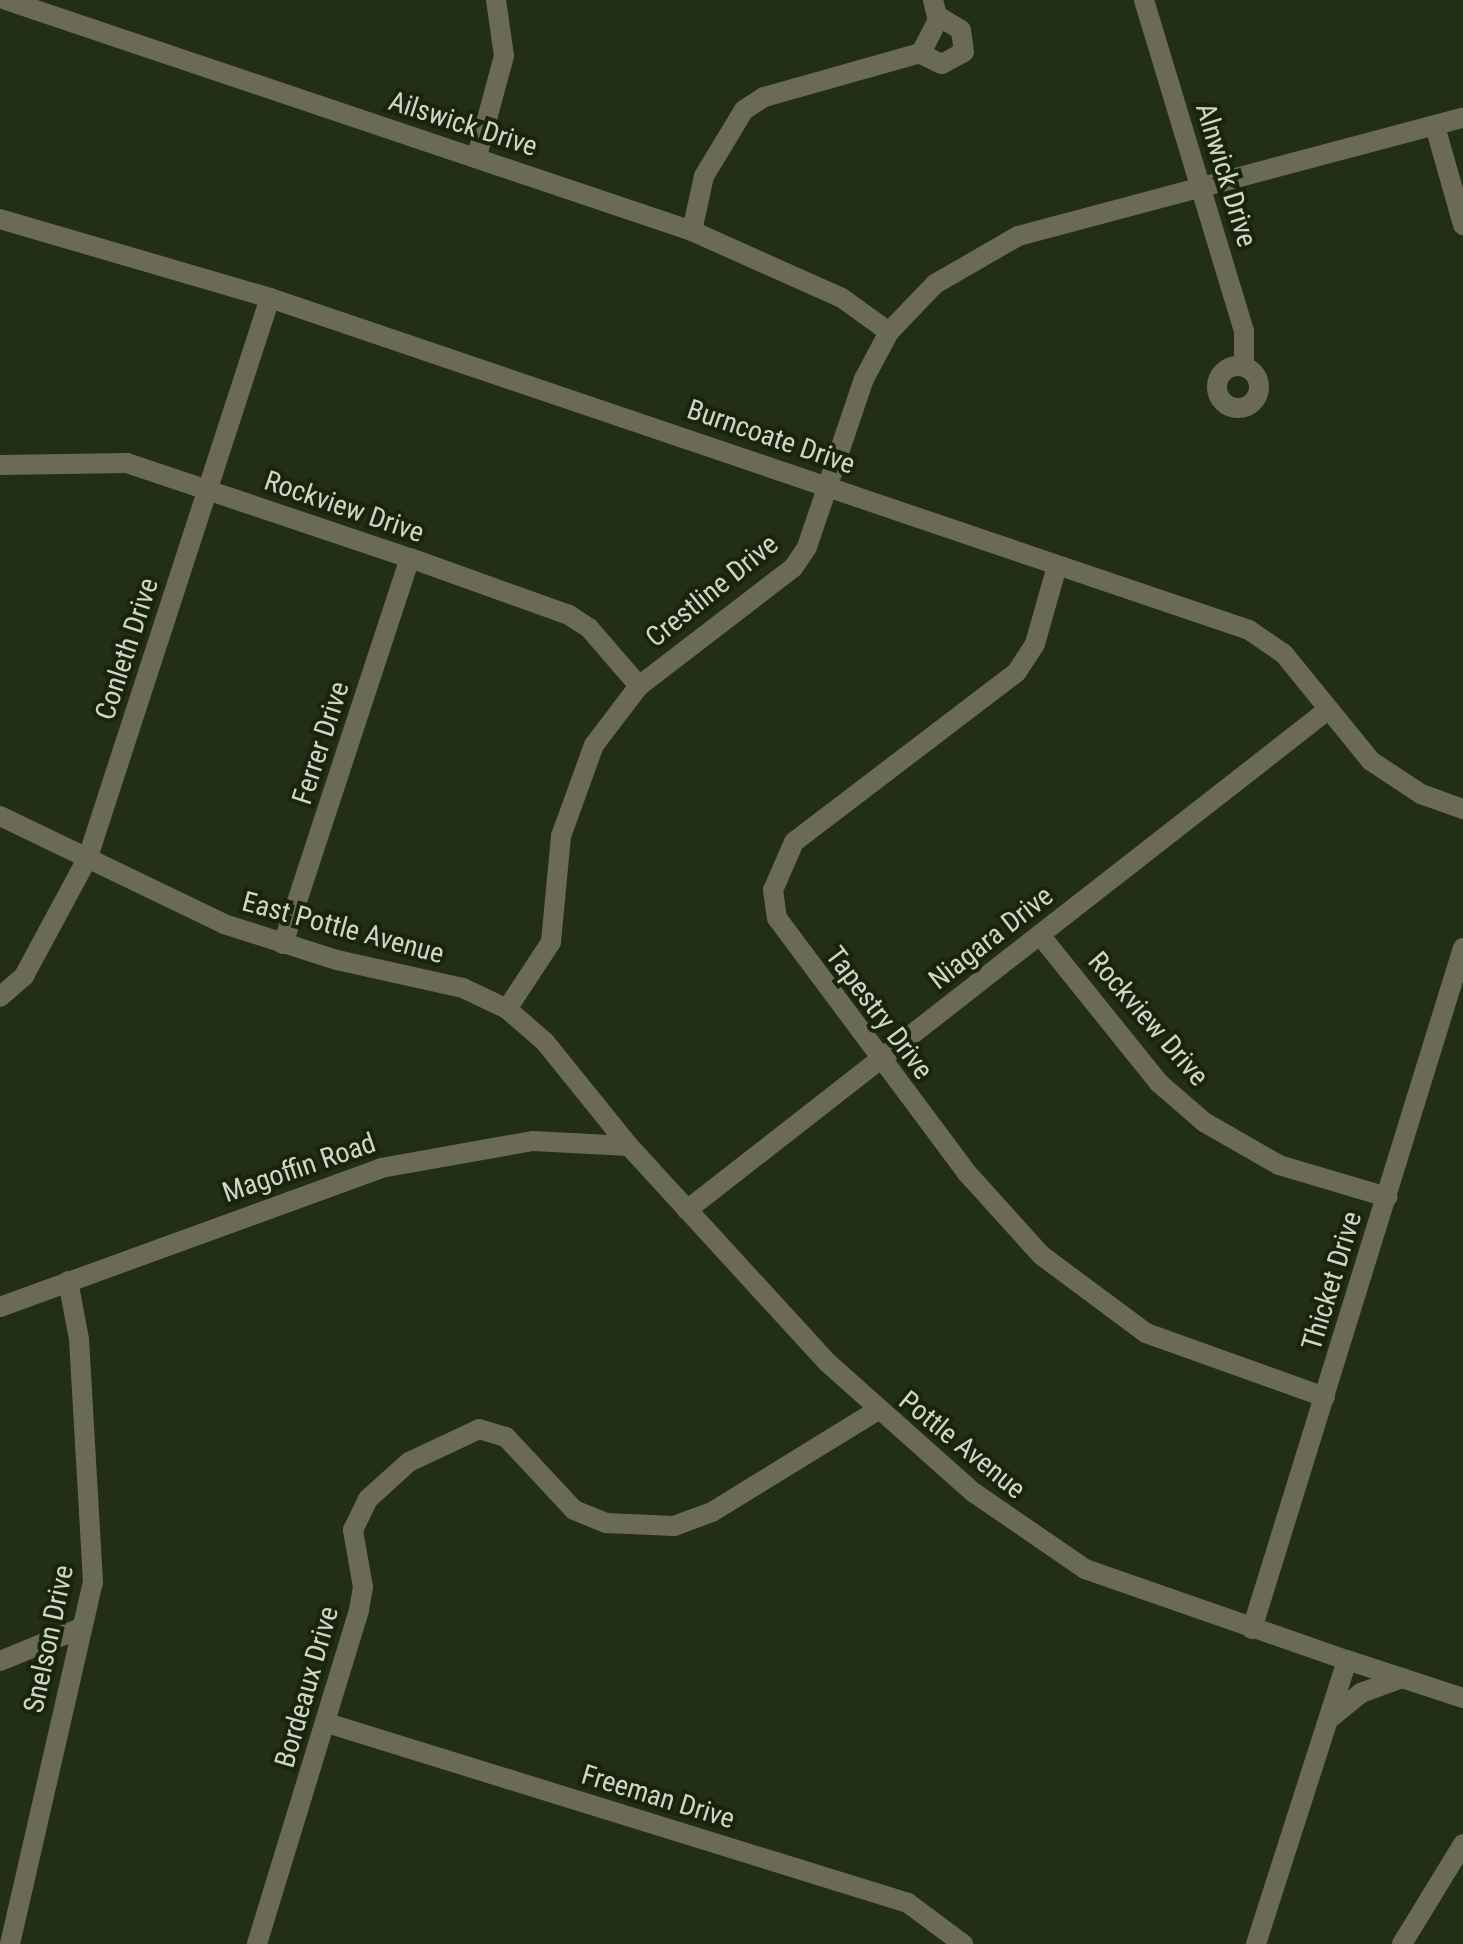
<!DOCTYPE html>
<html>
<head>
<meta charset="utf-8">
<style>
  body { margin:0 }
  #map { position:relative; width:1463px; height:1944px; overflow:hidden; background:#232e16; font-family:"Roboto Condensed",sans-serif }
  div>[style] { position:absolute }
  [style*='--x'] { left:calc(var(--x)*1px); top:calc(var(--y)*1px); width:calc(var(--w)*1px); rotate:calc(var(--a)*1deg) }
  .minor>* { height:20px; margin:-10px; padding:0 10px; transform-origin:10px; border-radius:10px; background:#6b6a59 }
  .minor>.ring { margin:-10px; padding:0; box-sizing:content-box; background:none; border:20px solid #6b6a59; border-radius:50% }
  .tertiary>* { height:20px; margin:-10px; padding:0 10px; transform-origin:10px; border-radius:10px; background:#6b6a59 }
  span { translate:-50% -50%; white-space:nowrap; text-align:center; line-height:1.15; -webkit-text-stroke:8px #1a240c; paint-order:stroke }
  .street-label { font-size:28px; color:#ced6c7 }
</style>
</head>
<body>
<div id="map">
  <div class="minor">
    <div style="--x:6;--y:0;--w:724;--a:18.61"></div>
    <div style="--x:692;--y:231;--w:164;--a:24.1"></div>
    <div style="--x:842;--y:298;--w:58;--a:35.9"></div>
    <div style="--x:1144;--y:0;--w:346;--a:73.2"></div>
    <div style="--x:1244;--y:331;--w:36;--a:90"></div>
    <div style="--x:919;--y:53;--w:25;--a:26"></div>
    <div style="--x:942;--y:64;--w:25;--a:-29"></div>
    <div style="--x:964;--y:52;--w:22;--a:-98"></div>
    <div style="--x:961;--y:30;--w:27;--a:-149"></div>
    <div style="--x:1435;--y:126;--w:103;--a:74.2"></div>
    <div style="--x:477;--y:156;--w:104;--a:-74.9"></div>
    <div style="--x:504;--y:56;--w:57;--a:-98.1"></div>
    <div style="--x:0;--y:219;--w:281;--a:16.3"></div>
    <div style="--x:270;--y:298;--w:1034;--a:18.73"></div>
    <div style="--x:1249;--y:630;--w:42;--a:34.4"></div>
    <div style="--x:1284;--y:654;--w:138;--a:50.9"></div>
    <div style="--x:1371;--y:761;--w:60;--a:33.4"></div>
    <div style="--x:1421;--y:794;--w:45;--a:19.7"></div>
    <div style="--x:692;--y:231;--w:56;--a:-77.7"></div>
    <div style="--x:704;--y:176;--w:77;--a:-58.8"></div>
    <div style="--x:744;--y:110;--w:24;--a:-33"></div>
    <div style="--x:764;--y:97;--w:163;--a:-15.7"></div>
    <div style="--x:921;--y:53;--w:37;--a:-63"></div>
    <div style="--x:938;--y:20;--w:21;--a:-104"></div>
    <div class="ring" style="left:1217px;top:366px;width:22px;height:22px"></div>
    <div style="--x:0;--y:465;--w:127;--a:-0.9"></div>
    <div style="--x:127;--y:463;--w:299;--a:18.6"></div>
    <div style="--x:410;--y:558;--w:169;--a:19.7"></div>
    <div style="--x:569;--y:615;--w:24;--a:33"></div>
    <div style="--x:589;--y:628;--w:77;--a:49.2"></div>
    <div style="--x:1057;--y:566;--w:81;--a:105.8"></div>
    <div style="--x:1035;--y:644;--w:33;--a:123"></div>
    <div style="--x:1017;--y:672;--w:280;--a:142.7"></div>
    <div style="--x:794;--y:842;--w:52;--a:113.6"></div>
    <div style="--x:773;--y:890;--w:28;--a:82"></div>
    <div style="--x:777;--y:918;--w:318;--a:53.3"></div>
    <div style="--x:967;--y:1173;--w:110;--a:47.9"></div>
    <div style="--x:1041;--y:1255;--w:131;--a:36.6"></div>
    <div style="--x:1146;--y:1333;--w:190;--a:19.7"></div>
    <div style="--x:0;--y:816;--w:249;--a:25.7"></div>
    <div style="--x:224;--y:924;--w:119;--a:17.7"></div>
    <div style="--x:337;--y:960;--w:129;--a:12.5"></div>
    <div style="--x:463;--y:988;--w:49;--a:25.5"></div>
    <div style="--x:507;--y:1009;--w:50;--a:41"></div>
    <div style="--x:545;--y:1042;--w:134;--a:51.1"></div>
    <div style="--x:629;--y:1146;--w:294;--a:47.5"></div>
    <div style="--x:828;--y:1363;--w:194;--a:41.7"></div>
    <div style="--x:973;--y:1492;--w:136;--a:34.5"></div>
    <div style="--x:1085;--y:1569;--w:277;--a:19.2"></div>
    <div style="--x:1040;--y:935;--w:190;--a:51.2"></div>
    <div style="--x:1159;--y:1083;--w:60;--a:40.9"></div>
    <div style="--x:1204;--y:1122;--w:86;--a:29.8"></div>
    <div style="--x:1279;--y:1165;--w:113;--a:16.5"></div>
    <div style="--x:283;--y:944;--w:406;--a:-71.8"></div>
    <div style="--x:0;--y:997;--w:32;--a:-41"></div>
    <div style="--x:24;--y:976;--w:135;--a:-61.7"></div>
    <div style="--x:88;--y:857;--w:588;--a:-71.97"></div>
    <div style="--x:507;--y:1009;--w:80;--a:-56.7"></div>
    <div style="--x:551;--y:942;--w:106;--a:-84.6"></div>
    <div style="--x:561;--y:836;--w:97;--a:-70.1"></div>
    <div style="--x:594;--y:745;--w:74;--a:-52.7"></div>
    <div style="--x:639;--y:686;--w:194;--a:-37.5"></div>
    <div style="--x:793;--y:568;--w:25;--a:-56"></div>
    <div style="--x:807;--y:547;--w:177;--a:-71.3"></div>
    <div style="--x:864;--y:379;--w:53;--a:-62"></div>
    <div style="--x:889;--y:332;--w:66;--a:-46.2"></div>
    <div style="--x:935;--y:284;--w:96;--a:-30"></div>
    <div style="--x:1018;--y:236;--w:460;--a:-14.9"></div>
    <div style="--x:687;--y:1210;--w:814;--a:-37.97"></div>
    <div style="--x:0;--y:1307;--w:406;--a:-20"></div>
    <div style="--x:381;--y:1168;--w:154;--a:-10.1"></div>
    <div style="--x:533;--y:1141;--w:96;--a:3"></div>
    <div style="--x:1252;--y:1629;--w:713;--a:-72.79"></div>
    <div style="--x:0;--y:1661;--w:87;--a:-22.2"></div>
    <div style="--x:327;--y:1723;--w:608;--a:17.21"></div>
    <div style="--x:908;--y:1903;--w:69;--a:36.7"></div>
    <div style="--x:10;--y:1944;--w:371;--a:-77.1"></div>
    <div style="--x:93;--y:1582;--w:243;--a:-93.3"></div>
    <div style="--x:79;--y:1339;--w:59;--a:-100.7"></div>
    <div style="--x:257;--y:1944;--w:349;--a:-73"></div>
    <div style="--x:359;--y:1610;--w:23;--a:-80"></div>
    <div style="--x:363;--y:1587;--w:58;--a:-100"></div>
    <div style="--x:353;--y:1530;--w:34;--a:-64"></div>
    <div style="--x:368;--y:1499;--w:55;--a:-42.1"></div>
    <div style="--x:409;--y:1462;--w:77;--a:-25.2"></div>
    <div style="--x:479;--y:1429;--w:28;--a:17"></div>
    <div style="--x:506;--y:1437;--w:100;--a:47"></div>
    <div style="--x:574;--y:1510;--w:35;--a:22"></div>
    <div style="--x:606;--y:1523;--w:68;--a:2.5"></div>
    <div style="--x:674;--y:1526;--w:40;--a:-20.2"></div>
    <div style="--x:712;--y:1512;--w:193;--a:-31.6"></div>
    <div style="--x:1402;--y:1944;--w:117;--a:-58.6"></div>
  </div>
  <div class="tertiary">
    <div style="--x:1328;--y:1720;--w:43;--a:-39.3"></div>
    <div style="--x:1361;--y:1693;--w:44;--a:-20.1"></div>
    <div style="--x:1256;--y:1944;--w:298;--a:-72.2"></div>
    <div style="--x:1347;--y:1660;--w:122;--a:18.1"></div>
  </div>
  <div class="street-label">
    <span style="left:463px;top:124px;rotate:18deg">Ailswick Drive</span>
    <span style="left:1226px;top:175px;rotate:73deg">Alnwick Drive</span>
    <span style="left:771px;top:437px;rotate:19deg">Burncoate Drive</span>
    <span style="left:344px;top:507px;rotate:19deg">Rockview Drive</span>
    <span style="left:712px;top:591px;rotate:-39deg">Crestline Drive</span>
    <span style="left:127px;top:649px;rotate:-72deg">Conleth Drive</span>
    <span style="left:321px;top:743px;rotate:-72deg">Ferrer Drive</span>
    <span style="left:343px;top:928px;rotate:15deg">East Pottle Avenue</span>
    <span style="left:991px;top:938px;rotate:-38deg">Niagara Drive</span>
    <span style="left:879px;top:1013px;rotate:53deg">Tapestry Drive</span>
    <span style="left:1148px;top:1019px;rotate:49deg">Rockview Drive</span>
    <span style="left:299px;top:1168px;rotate:-19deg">Magoffin Road</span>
    <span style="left:1332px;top:1281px;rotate:-73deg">Thicket Drive</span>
    <span style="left:962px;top:1445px;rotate:39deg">Pottle Avenue</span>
    <span style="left:49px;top:1639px;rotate:-78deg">Snelson Drive</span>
    <span style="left:307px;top:1687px;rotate:-74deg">Bordeaux Drive</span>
    <span style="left:658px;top:1797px;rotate:17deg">Freeman Drive</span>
  </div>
</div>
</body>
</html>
